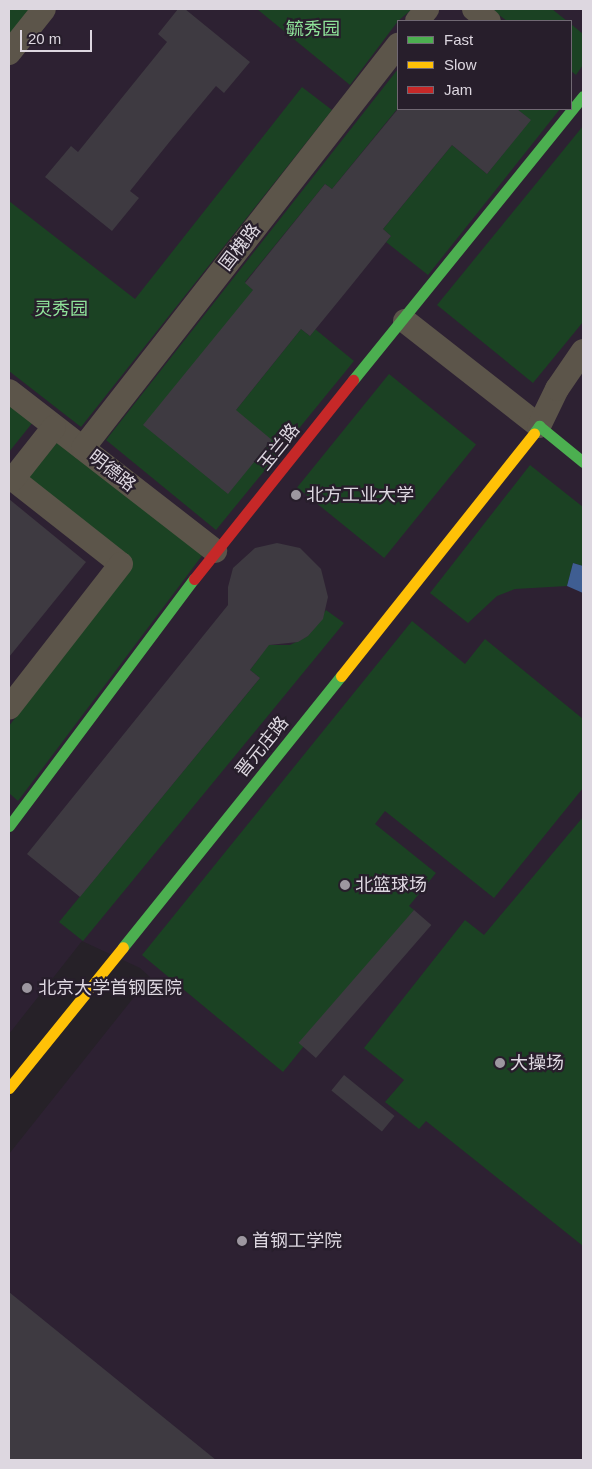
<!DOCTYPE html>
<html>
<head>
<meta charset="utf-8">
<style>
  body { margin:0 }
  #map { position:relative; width:592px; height:1469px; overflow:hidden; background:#262128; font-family:Arial,"Noto Sans SC",sans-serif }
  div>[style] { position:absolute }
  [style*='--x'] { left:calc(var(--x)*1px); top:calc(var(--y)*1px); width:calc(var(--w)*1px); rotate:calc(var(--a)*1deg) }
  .built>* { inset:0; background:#2d2132 }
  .green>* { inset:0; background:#1b4223; transform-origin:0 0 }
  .water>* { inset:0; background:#3f5e92 }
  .building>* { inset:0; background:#3e3a41; transform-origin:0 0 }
  .street>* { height:24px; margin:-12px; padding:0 12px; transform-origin:12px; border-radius:12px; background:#5c554a }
  .fast>* { height:11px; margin:-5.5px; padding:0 5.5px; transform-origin:5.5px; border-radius:5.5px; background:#4caf50 }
  .slow>* { height:11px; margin:-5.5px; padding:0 5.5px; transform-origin:5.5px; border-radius:5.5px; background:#ffc107 }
  .jam>* { height:11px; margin:-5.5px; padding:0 5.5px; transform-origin:5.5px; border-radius:5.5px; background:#c62828 }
  .dots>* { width:14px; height:14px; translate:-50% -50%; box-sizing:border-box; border:2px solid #271e2b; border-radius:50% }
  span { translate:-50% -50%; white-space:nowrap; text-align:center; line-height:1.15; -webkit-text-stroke:4.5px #271e2b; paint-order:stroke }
  .park-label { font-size:18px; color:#8ee299 }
  .street-label { font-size:18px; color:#ddd7e0 }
  .poi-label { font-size:18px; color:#ddd7e0 }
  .left { translate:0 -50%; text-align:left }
  .frame { position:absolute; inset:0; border:10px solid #ddd7e0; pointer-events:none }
  .legend { position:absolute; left:397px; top:20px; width:175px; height:90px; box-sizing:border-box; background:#271e2b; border:1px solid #706873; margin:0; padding:6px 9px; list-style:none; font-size:15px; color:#ddd7e0 }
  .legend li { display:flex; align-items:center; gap:10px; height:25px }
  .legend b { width:25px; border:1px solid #706873 }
  .scale { position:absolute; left:20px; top:30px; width:72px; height:22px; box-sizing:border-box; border:2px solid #ddd7e0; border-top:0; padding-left:6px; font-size:15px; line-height:18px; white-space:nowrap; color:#ddd7e0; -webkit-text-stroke:4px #271e2b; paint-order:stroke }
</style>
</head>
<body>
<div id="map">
  <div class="built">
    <div style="clip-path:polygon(evenodd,9px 9px,583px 9px,583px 1460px,9px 1460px,9px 1154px,150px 977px,140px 968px,82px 941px,9px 1034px,9px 9px,398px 21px,571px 21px,571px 109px,398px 109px,398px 21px)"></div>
  </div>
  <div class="green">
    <div style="clip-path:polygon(9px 9px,30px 9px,9px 36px)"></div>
    <div style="clip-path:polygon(257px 9px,412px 9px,398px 21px,350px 85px)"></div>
    <div style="clip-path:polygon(491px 9px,552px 9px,567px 21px,507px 21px)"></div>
    <div style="clip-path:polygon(571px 24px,583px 34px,583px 65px,576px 75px,571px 71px)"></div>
    <div style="clip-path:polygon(398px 69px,398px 108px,332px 189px,325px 184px,245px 282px,253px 290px,236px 410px,301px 329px,310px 336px,315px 329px,354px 361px,216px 530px,106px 440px)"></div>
    <div style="clip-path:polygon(302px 87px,332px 110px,81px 427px,9px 371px,9px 201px,135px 299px)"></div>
    <div style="clip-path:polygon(517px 109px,560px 109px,428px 275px,386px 242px,391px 236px,383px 229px,452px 145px,487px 174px,530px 120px)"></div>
    <div style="clip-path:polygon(583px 126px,583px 322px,533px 383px,437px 305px)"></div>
    <div style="left:389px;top:374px;width:112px;height:146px;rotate:39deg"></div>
    <div style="clip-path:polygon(9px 402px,33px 422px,9px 452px)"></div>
    <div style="clip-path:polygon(58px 441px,204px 553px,18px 801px,9px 793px,9px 726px,132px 563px,27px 479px)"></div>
    <div style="clip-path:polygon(530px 465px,583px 507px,583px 566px,573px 563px,567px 586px,515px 589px,497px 596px,468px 623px,430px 593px)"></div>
    <div style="clip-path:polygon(326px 610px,344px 623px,83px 941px,59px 922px,260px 678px,250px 670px,259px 658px,252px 652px,266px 645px,290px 645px,308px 636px)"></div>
    <div style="clip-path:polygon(412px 621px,465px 664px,485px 639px,583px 719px,583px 788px,494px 898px,385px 811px,375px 824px,436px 873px,409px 906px,414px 910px,283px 1072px,142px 955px)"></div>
    <div style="clip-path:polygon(583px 817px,583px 1246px,426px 1121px,419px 1129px,385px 1102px,404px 1080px,364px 1048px,465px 920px,484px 935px)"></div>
  </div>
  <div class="water">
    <div style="clip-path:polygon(573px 563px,583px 566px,583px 593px,567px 586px)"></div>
  </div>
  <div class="building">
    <div style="clip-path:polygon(178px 9px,185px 9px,250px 62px,224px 93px,216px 86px,171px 140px,130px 191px,139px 198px,112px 231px,45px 177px,71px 146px,78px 152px,167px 42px,158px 34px)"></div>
    <div style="clip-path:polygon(398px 109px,517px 109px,531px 120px,487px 174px,452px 145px,383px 229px,391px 236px,350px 287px,310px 336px,301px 329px,236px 410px,272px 440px,228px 494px,143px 425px,253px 290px,245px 283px,325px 184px,332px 189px)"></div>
    <div style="clip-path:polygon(9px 499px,86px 562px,9px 657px)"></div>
    <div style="clip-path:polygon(277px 543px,300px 548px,321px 569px,328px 597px,323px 619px,308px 636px,298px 642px,269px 645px,250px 670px,260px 678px,80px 897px,27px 854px,228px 605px,228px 587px,233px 568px,255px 548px)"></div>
    <div style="left:414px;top:910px;width:23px;height:176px;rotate:41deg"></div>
    <div style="left:344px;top:1075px;width:65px;height:20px;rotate:39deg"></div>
    <div style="clip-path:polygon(9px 1292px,216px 1460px,9px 1460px)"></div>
  </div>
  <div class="street">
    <div style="--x:474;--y:9;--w:19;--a:39"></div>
    <div style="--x:417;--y:21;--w:16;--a:-50"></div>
    <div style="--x:9;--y:53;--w:56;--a:-51.5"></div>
    <div style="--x:405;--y:321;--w:170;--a:38.1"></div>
    <div style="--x:539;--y:426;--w:41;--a:-64.1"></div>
    <div style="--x:557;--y:389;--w:46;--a:-55.6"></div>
    <div style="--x:9;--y:391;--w:261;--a:37.8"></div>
    <div style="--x:83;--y:448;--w:512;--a:-51.99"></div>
    <div style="--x:9;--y:476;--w:142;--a:38.2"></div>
    <div style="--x:121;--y:564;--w:182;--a:127.9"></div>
    <div style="--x:13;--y:479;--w:66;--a:-51.7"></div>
  </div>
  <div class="fast">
    <div style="--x:353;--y:380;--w:365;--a:-51"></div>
    <div style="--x:534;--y:433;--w:9;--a:-54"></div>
    <div style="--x:539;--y:426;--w:57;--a:39.3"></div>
    <div style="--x:9;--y:826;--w:309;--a:-53.2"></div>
    <div style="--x:123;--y:947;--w:348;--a:-51.2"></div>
  </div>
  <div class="slow">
    <div style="--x:341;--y:676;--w:310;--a:-51.5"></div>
    <div style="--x:9;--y:1088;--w:181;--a:-51"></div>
  </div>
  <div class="jam">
    <div style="--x:194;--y:579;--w:255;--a:-51.4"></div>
  </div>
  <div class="dots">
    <div style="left:296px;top:495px;background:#9d97a0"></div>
    <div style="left:345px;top:885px;background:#9d97a0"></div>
    <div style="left:27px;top:988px;background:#9d97a0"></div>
    <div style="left:500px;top:1063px;background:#9d97a0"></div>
    <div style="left:242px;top:1241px;background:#9d97a0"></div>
  </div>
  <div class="park-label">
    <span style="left:313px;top:29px">毓秀园</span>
    <span style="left:61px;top:309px">灵秀园</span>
  </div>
  <div class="street-label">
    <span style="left:240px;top:247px;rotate:-52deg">国槐路</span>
    <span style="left:279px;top:447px;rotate:-51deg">玉兰路</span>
    <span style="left:112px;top:471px;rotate:38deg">明德路</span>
    <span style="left:262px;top:747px;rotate:-51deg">晋元庄路</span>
  </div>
  <div class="poi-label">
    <span class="left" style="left:306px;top:495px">北方工业大学</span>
    <span class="left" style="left:355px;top:885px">北篮球场</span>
    <span class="left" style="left:38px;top:988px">北京大学首钢医院</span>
    <span class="left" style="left:510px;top:1063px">大操场</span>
    <span class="left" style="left:252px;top:1241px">首钢工学院</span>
  </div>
  <div class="frame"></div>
  <ul class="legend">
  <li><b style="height:6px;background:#4caf50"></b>Fast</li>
  <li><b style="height:6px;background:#ffc107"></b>Slow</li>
  <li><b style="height:6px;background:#c62828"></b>Jam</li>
  </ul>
  <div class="scale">20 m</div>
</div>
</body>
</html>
